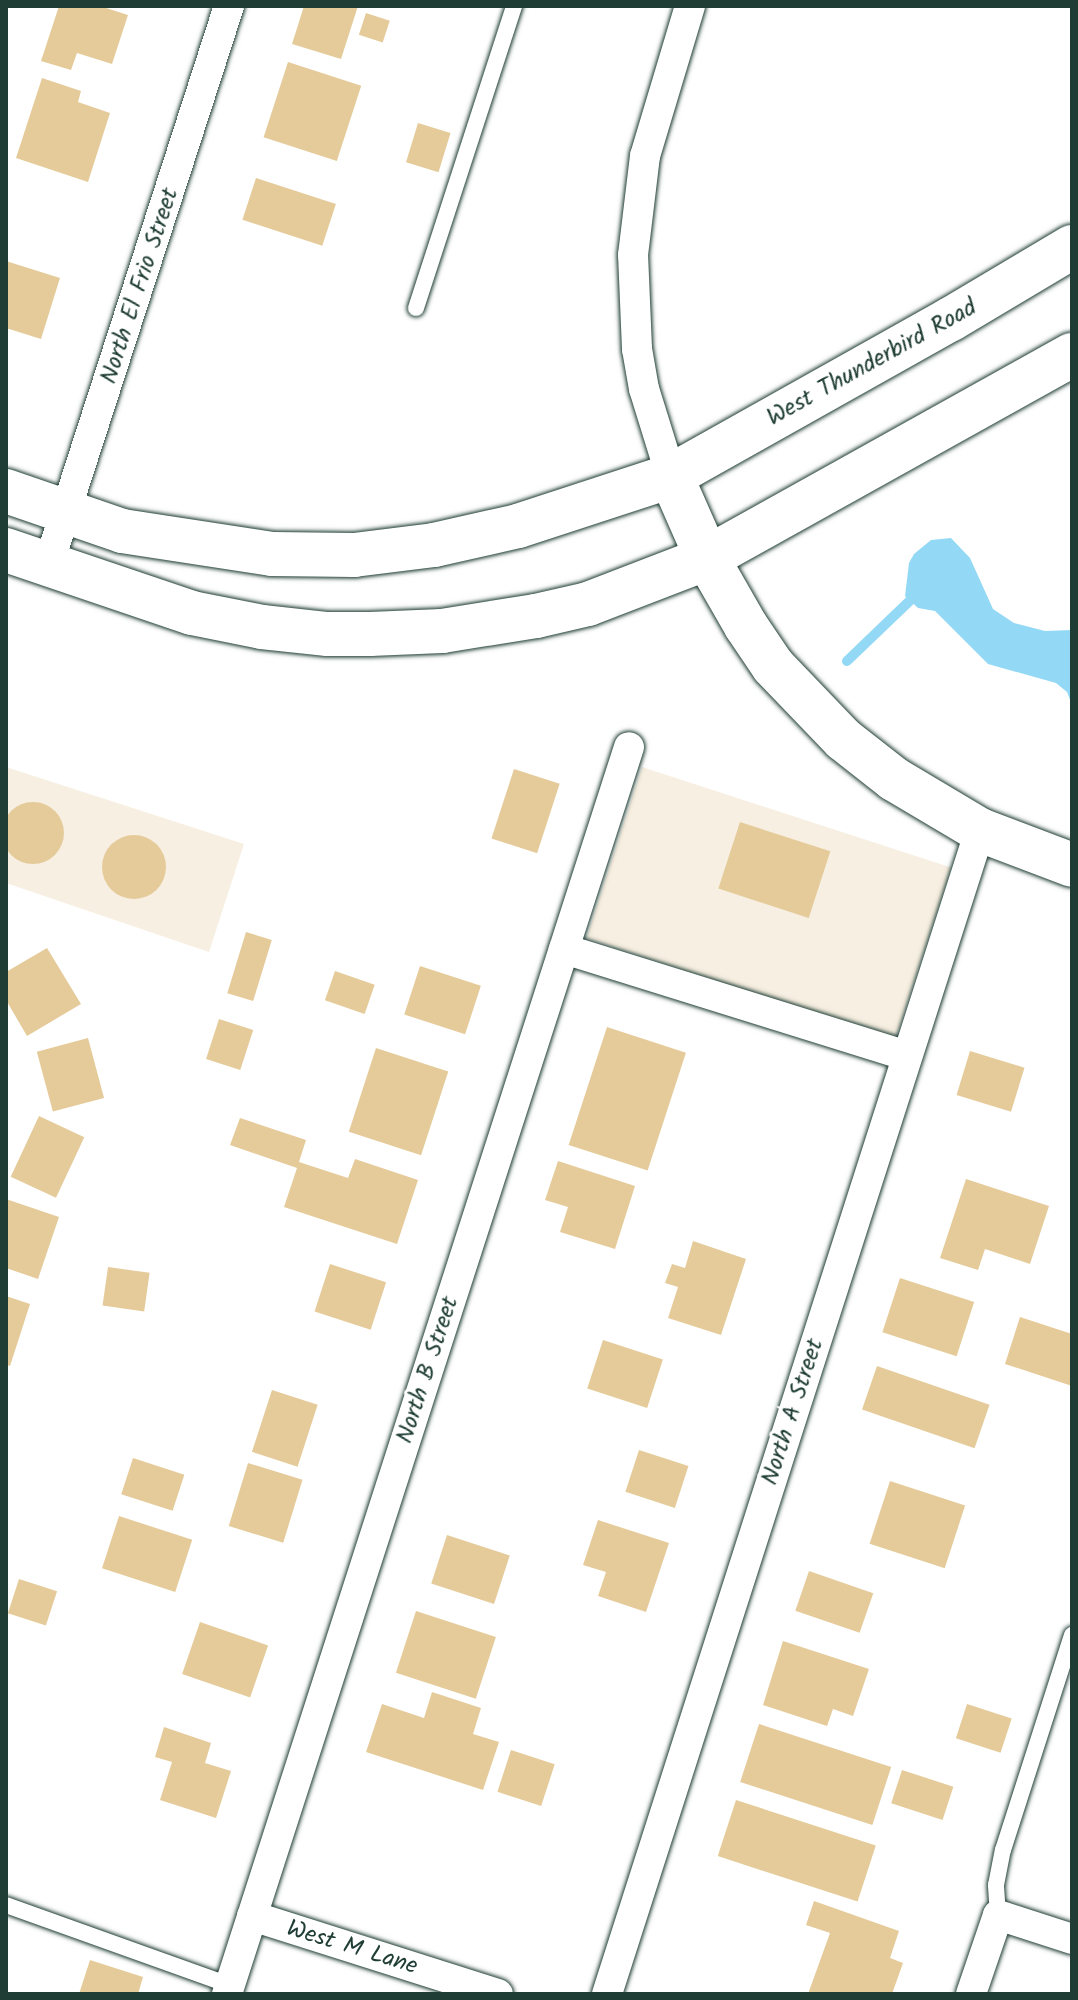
<!DOCTYPE html>
<html>
<head>
<meta charset="utf-8">
<style>
  body { margin:0 }
  #map { position:relative; width:1078px; height:2000px; overflow:hidden; background:#fff; font-family:Kalam,sans-serif }
  div>[style] { position:absolute }
  [style*='--x'] { left:calc(var(--x)*1px); top:calc(var(--y)*1px); width:calc(var(--w)*1px); rotate:calc(var(--a)*1deg) }
  .built>* { inset:0; background:#f7efe1; transform-origin:0 0 }
  .water>* { inset:0; background:#93d9f5 }
  .stream>* { height:10px; margin:-5px; padding:0 5px; transform-origin:5px; border-radius:5px; background:#93d9f5 }
  .building>* { inset:0; background:#e5cb9a; transform-origin:0 0 }
  .round { border-radius:50% }
  .roads { filter:drop-shadow(0 0 2px #1f3d34) drop-shadow(0 0 2px #1f3d34) }
  .lane>* { height:16px; margin:-8px; padding:0 8px; transform-origin:8px; border-radius:8px; background:#fff }
  .street>* { height:30px; margin:-15px; padding:0 15px; transform-origin:15px; border-radius:15px; background:#fff }
  .secondary>* { height:44px; margin:-22px; padding:0 22px; transform-origin:22px; border-radius:22px; background:#fff }
  span { translate:-50% -50%; white-space:nowrap; text-align:center; line-height:1.15; -webkit-text-stroke:6px #fff; paint-order:stroke }
  .street-label { font-size:24px; color:#1f3d34 }
  .frame { position:absolute; inset:0; border:8px solid #1f3d34; pointer-events:none }
</style>
</head>
<body>
<div id="map">
  <div class="built">
    <div style="clip-path:polygon(6px 767px,244px 844px,209px 952px,6px 883px)"></div>
    <div style="left:642px;top:767px;width:325px;height:180px;rotate:18deg"></div>
  </div>
  <div class="water">
    <div style="clip-path:polygon(951px 538px,970px 558px,993px 609px,1014px 623px,1045px 631px,1072px 630px,1072px 705px,1067px 692px,1056px 683px,988px 664px,935px 611px,918px 608px,905px 596px,909px 563px,914px 554px,931px 540px)"></div>
  </div>
  <div class="stream">
    <div style="--x:847;--y:661;--w:98;--a:-43.8"></div>
  </div>
  <div class="building">
    <div style="clip-path:polygon(59px 6px,100px 6px,128px 15px,112px 64px,77px 53px,71px 70px,41px 61px)"></div>
    <div style="clip-path:polygon(304px 6px,358px 6px,341px 59px,292px 44px)"></div>
    <div style="left:366px;top:13px;width:25px;height:23px;rotate:18deg"></div>
    <div style="left:288px;top:62px;width:77px;height:79px;rotate:18deg"></div>
    <div style="clip-path:polygon(42px 78px,81px 91px,78px 102px,110px 113px,88px 182px,16px 158px)"></div>
    <div style="left:418px;top:123px;width:34px;height:41px;rotate:17deg"></div>
    <div style="left:256px;top:178px;width:84px;height:44px;rotate:18deg"></div>
    <div style="clip-path:polygon(6px 261px,60px 278px,41px 339px,6px 328px)"></div>
    <div style="left:514px;top:769px;width:48px;height:73px;rotate:18deg"></div>
    <div class="round" style="left:2px;top:802px;width:62px;height:62px"></div>
    <div style="left:740px;top:822px;width:95px;height:70px;rotate:18deg"></div>
    <div class="round" style="left:102px;top:835px;width:64px;height:64px"></div>
    <div style="left:246px;top:932px;width:27px;height:64px;rotate:17deg"></div>
    <div style="clip-path:polygon(47px 948px,81px 1004px,27px 1036px,6px 1000px,6px 972px)"></div>
    <div style="left:420px;top:966px;width:64px;height:51px;rotate:18deg"></div>
    <div style="left:335px;top:971px;width:42px;height:31px;rotate:19deg"></div>
    <div style="left:219px;top:1019px;width:36px;height:42px;rotate:18deg"></div>
    <div style="left:607px;top:1027px;width:83px;height:124px;rotate:18deg"></div>
    <div style="left:88px;top:1038px;width:62px;height:53px;rotate:75deg"></div>
    <div style="left:376px;top:1048px;width:76px;height:88px;rotate:18deg"></div>
    <div style="left:970px;top:1051px;width:57px;height:46px;rotate:17deg"></div>
    <div style="left:39px;top:1116px;width:50px;height:67px;rotate:25deg"></div>
    <div style="clip-path:polygon(240px 1118px,306px 1140px,299px 1162px,348px 1178px,355px 1159px,418px 1180px,397px 1244px,284px 1207px,297px 1168px,230px 1145px)"></div>
    <div style="clip-path:polygon(558px 1161px,635px 1186px,615px 1249px,560px 1232px,568px 1207px,545px 1200px)"></div>
    <div style="clip-path:polygon(966px 1179px,1049px 1206px,1030px 1264px,985px 1249px,978px 1270px,940px 1258px)"></div>
    <div style="clip-path:polygon(6px 1199px,59px 1217px,38px 1279px,6px 1268px)"></div>
    <div style="clip-path:polygon(693px 1241px,746px 1259px,721px 1335px,668px 1318px,678px 1287px,665px 1283px,672px 1264px,685px 1268px)"></div>
    <div style="left:330px;top:1264px;width:59px;height:50px;rotate:18deg"></div>
    <div style="left:108px;top:1267px;width:42px;height:39px;rotate:8deg"></div>
    <div style="left:900px;top:1278px;width:78px;height:57px;rotate:18deg"></div>
    <div style="clip-path:polygon(6px 1296px,30px 1304px,10px 1366px,6px 1365px)"></div>
    <div style="clip-path:polygon(1020px 1317px,1072px 1334px,1072px 1386px,1005px 1364px)"></div>
    <div style="left:603px;top:1340px;width:63px;height:51px;rotate:18deg"></div>
    <div style="left:877px;top:1366px;width:119px;height:46px;rotate:19deg"></div>
    <div style="left:272px;top:1390px;width:48px;height:65px;rotate:18deg"></div>
    <div style="left:639px;top:1450px;width:52px;height:44px;rotate:18deg"></div>
    <div style="left:133px;top:1458px;width:54px;height:38px;rotate:18deg"></div>
    <div style="left:248px;top:1463px;width:57px;height:66px;rotate:17deg"></div>
    <div style="left:890px;top:1481px;width:79px;height:66px;rotate:18deg"></div>
    <div style="left:119px;top:1516px;width:77px;height:55px;rotate:18deg"></div>
    <div style="clip-path:polygon(598px 1520px,669px 1543px,646px 1612px,598px 1596px,606px 1572px,583px 1565px)"></div>
    <div style="left:447px;top:1535px;width:66px;height:51px;rotate:18deg"></div>
    <div style="left:809px;top:1571px;width:68px;height:42px;rotate:19deg"></div>
    <div style="left:19px;top:1579px;width:40px;height:36px;rotate:18deg"></div>
    <div style="left:416px;top:1611px;width:84px;height:65px;rotate:18deg"></div>
    <div style="left:200px;top:1622px;width:72px;height:55px;rotate:19deg"></div>
    <div style="clip-path:polygon(783px 1641px,869px 1669px,853px 1716px,833px 1709px,827px 1726px,763px 1705px)"></div>
    <div style="clip-path:polygon(432px 1692px,481px 1708px,473px 1734px,499px 1742px,483px 1790px,366px 1752px,382px 1704px,424px 1718px)"></div>
    <div style="left:967px;top:1704px;width:47px;height:36px;rotate:18deg"></div>
    <div style="left:759px;top:1724px;width:139px;height:61px;rotate:18deg"></div>
    <div style="clip-path:polygon(164px 1727px,211px 1743px,205px 1763px,231px 1771px,216px 1818px,160px 1800px,172px 1762px,155px 1757px)"></div>
    <div style="left:511px;top:1750px;width:46px;height:44px;rotate:18deg"></div>
    <div style="left:902px;top:1770px;width:54px;height:35px;rotate:18deg"></div>
    <div style="left:736px;top:1800px;width:147px;height:59px;rotate:18deg"></div>
    <div style="clip-path:polygon(814px 1901px,899px 1931px,890px 1958px,903px 1963px,892px 1994px,808px 1994px,830px 1933px,806px 1925px)"></div>
    <div style="clip-path:polygon(90px 1960px,143px 1977px,138px 1994px,79px 1994px)"></div>
  </div>
  <div class="roads">
    <div class="lane">
      <div style="--x:416;--y:308;--w:318;--a:-72"></div>
      <div style="--x:6;--y:1905;--w:238;--a:19.7"></div>
      <div style="--x:998;--y:1915;--w:30;--a:-94"></div>
      <div style="--x:996;--y:1885;--w:36;--a:-79"></div>
      <div style="--x:1003;--y:1850;--w:226;--a:-72.2"></div>
    </div>
    <div class="street">
      <div style="--x:671;--y:476;--w:91;--a:-107.2"></div>
      <div style="--x:644;--y:389;--w:41;--a:-99.9"></div>
      <div style="--x:637;--y:349;--w:94;--a:-92.4"></div>
      <div style="--x:633;--y:255;--w:100;--a:-83.1"></div>
      <div style="--x:645;--y:156;--w:157;--a:-73.3"></div>
      <div style="--x:48;--y:566;--w:589;--a:-72.09"></div>
      <div style="--x:564;--y:949;--w:359;--a:17.3"></div>
      <div style="--x:252;--y:1916;--w:258;--a:17.6"></div>
      <div style="--x:227;--y:1994;--w:1310;--a:-72.13"></div>
      <div style="--x:607;--y:1994;--w:1222;--a:-72.23"></div>
      <div style="--x:971;--y:1994;--w:83;--a:-71.1"></div>
      <div style="--x:998;--y:1915;--w:78;--a:18"></div>
    </div>
    <div class="secondary">
      <div style="--x:671;--y:476;--w:90;--a:66.3"></div>
      <div style="--x:707;--y:558;--w:78;--a:60.2"></div>
      <div style="--x:746;--y:626;--w:48;--a:56"></div>
      <div style="--x:773;--y:666;--w:101;--a:46.2"></div>
      <div style="--x:843;--y:739;--w:65;--a:38.1"></div>
      <div style="--x:894;--y:779;--w:100;--a:30.7"></div>
      <div style="--x:980;--y:830;--w:98;--a:20.8"></div>
      <div style="--x:6;--y:491;--w:123;--a:19"></div>
      <div style="--x:122;--y:531;--w:152;--a:8.7"></div>
      <div style="--x:272;--y:554;--w:82;--a:0.7"></div>
      <div style="--x:354;--y:555;--w:81;--a:-7.1"></div>
      <div style="--x:434;--y:545;--w:86;--a:-12.7"></div>
      <div style="--x:518;--y:526;--w:161;--a:-18.1"></div>
      <div style="--x:671;--y:476;--w:321;--a:-29.3"></div>
      <div style="--x:951;--y:319;--w:141;--a:-30.8"></div>
      <div style="--x:6;--y:550;--w:196;--a:18.7"></div>
      <div style="--x:192;--y:613;--w:71;--a:11.3"></div>
      <div style="--x:262;--y:627;--w:66;--a:6.1"></div>
      <div style="--x:328;--y:634;--w:42;--a:0"></div>
      <div style="--x:370;--y:634;--w:72;--a:-2.4"></div>
      <div style="--x:442;--y:631;--w:95;--a:-9.1"></div>
      <div style="--x:536;--y:616;--w:53;--a:-13"></div>
      <div style="--x:588;--y:604;--w:128;--a:-21.1"></div>
      <div style="--x:707;--y:558;--w:418;--a:-29.1"></div>
    </div>
  </div>
  <div class="street-label">
    <span style="left:140px;top:286px;rotate:-72deg">North El Frio Street</span>
    <span style="left:872px;top:363px;rotate:-29deg">West Thunderbird Road</span>
    <span style="left:428px;top:1370px;rotate:-72deg">North B Street</span>
    <span style="left:793px;top:1412px;rotate:-72deg">North A Street</span>
    <span style="left:352px;top:1948px;rotate:17deg">West M Lane</span>
  </div>
  <div class="frame"></div>
</div>
</body>
</html>
